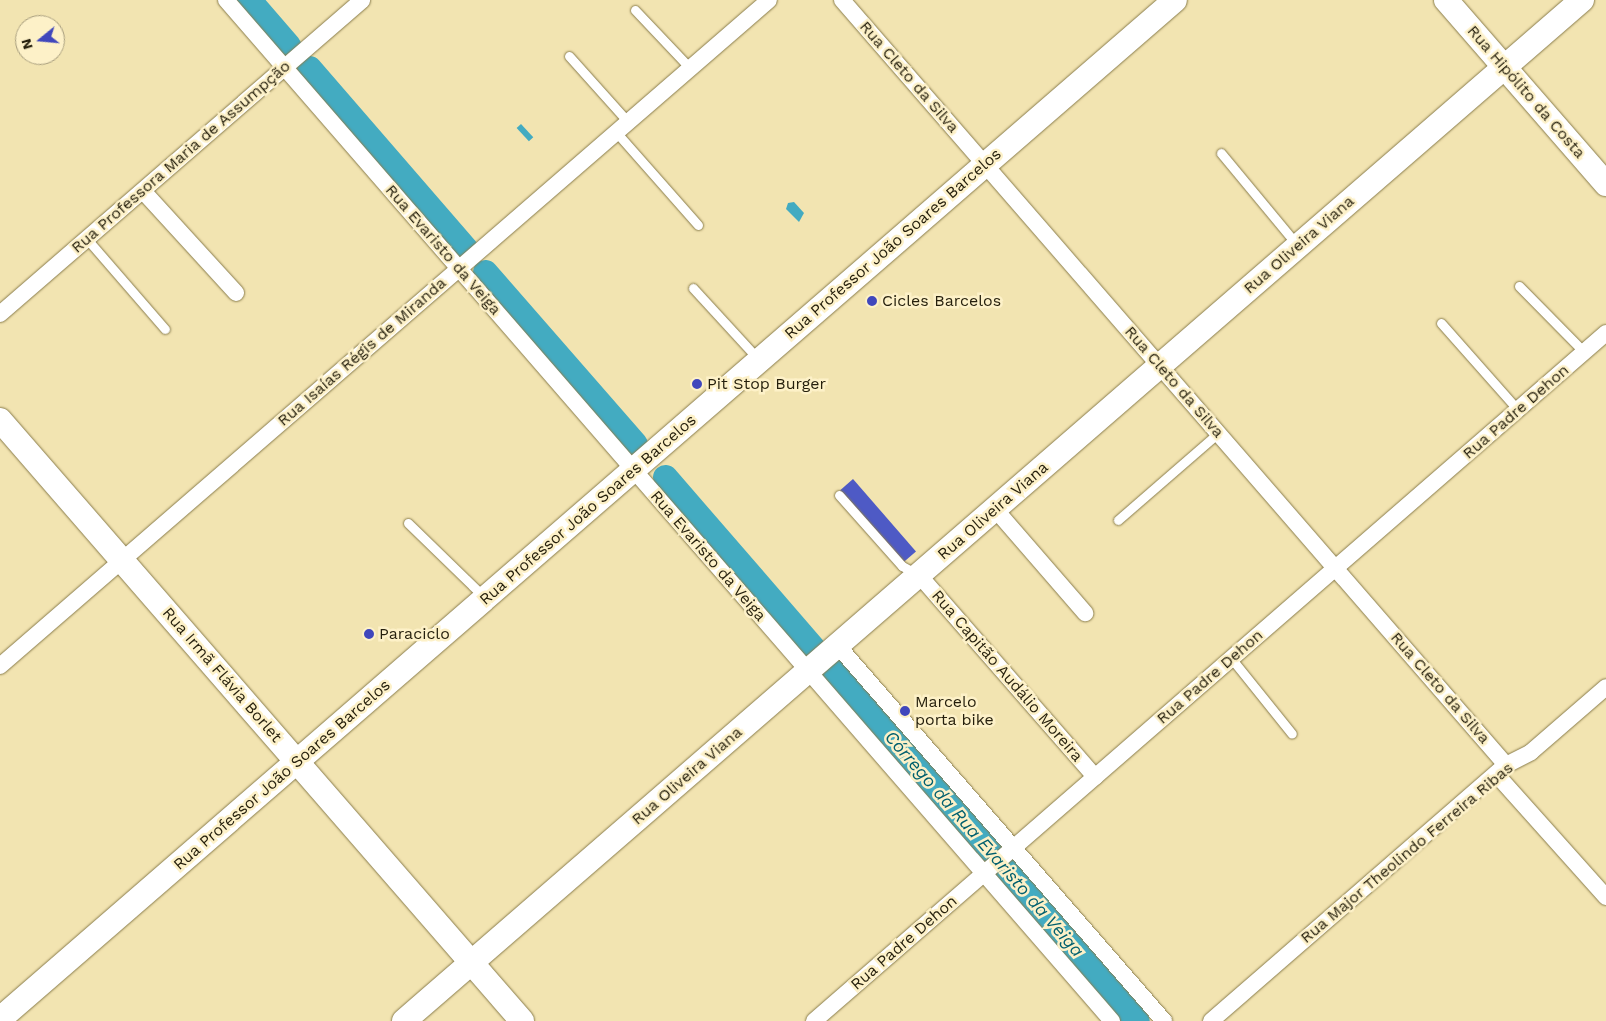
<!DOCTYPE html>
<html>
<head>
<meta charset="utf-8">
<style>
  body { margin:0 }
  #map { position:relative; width:1606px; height:1021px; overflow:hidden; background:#f2e4b1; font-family:"Work Sans",sans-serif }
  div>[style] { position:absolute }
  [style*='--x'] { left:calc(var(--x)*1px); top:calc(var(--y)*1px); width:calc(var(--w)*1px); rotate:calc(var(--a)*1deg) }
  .water>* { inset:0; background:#43abc1; transform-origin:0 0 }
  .river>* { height:25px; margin:-12.5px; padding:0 12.5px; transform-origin:12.5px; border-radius:12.5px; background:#43abc1 }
  .building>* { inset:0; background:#4e5ac5; transform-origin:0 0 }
  .roads { filter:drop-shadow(0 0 1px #897c4c) drop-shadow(0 0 1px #897c4c) }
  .lane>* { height:9px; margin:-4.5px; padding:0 4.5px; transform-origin:4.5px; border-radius:4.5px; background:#fff }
  .street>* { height:16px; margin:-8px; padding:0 8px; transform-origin:8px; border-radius:8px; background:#fff }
  .secondary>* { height:24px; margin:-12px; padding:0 12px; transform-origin:12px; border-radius:12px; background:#fff }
  .dots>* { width:14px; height:14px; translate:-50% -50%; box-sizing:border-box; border:2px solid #fdf1c8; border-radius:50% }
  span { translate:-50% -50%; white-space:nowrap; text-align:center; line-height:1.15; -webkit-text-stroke:5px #fdf1c8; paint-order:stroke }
  .street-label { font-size:16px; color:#251f0c }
  .poi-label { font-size:16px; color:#251f0c }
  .left { translate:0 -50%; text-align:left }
  .water-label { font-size:18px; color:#015f6e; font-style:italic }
  .north { position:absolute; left:15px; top:15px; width:50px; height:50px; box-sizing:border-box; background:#fdf1c8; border:1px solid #a79d7d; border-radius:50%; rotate:253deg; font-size:14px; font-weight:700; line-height:20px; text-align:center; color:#251f0c }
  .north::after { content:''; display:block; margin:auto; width:18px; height:22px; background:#4047bc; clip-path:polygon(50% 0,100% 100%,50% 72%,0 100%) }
</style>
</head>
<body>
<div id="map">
  <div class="water">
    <div style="left:521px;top:124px;width:18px;height:6px;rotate:47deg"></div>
    <div style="clip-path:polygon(794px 202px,804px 213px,799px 222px,786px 209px,788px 203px)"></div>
  </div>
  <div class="river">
    <div style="--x:249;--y:0;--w:60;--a:49.1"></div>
    <div style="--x:309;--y:68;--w:240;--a:49.1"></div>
    <div style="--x:485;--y:272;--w:228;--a:48.9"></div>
    <div style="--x:665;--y:477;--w:226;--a:49.1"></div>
    <div style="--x:831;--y:668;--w:467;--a:49.1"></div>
  </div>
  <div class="building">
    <div style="left:853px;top:479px;width:96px;height:17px;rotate:49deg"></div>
  </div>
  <div class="roads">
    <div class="lane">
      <div style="--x:635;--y:10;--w:80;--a:46.5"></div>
      <div style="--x:569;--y:56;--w:89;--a:48.2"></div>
      <div style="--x:616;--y:132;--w:124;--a:48.6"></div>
      <div style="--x:1221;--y:153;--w:121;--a:50.4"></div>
      <div style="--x:87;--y:239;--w:119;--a:49.1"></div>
      <div style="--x:1519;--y:286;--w:93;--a:45.4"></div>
      <div style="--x:693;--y:288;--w:98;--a:47.5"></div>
      <div style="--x:1441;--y:323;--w:116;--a:48.5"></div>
      <div style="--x:839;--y:495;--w:95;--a:48.4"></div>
      <div style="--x:902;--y:566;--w:17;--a:28"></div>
      <div style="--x:1118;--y:520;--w:133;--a:-41"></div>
      <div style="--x:408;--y:523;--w:107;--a:44.2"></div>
      <div style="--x:1231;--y:658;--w:97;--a:51.2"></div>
    </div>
    <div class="street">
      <div style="--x:226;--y:0;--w:1352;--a:49.05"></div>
      <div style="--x:842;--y:0;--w:1013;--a:49.04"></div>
      <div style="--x:143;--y:191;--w:138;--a:47.6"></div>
      <div style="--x:0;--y:314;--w:479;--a:-40.9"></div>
      <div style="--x:995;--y:509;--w:138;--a:49.1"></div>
      <div style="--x:919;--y:575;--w:268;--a:48.9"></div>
      <div style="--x:838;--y:646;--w:497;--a:49"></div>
      <div style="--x:0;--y:666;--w:1017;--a:-40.89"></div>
      <div style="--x:1496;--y:774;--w:165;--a:48.2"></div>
      <div style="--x:814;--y:1021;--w:1049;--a:-40.98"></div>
      <div style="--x:1211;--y:1021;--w:391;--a:-41"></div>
      <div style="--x:1506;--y:765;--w:28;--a:-27"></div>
      <div style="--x:1531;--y:752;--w:99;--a:-40.9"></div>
    </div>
    <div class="secondary">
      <div style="--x:1446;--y:0;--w:244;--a:49"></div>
      <div style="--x:0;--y:420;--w:796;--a:49.02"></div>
      <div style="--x:0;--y:1019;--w:1555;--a:-40.93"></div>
      <div style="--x:404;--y:1021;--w:1559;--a:-40.92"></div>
    </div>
  </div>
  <div class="dots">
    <div style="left:872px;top:301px;background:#4047bc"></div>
    <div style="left:697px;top:384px;background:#4047bc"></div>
    <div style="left:369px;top:634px;background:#4047bc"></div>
    <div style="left:905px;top:711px;background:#4047bc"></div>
  </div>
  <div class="street-label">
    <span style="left:909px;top:77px;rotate:49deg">Rua Cleto da Silva</span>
    <span style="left:1526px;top:92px;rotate:49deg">Rua Hipólito da Costa</span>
    <span style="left:181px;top:157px;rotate:-41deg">Rua Professora Maria de Assumpção</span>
    <span style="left:893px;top:244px;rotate:-41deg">Rua Professor João Soares Barcelos</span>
    <span style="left:1299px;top:245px;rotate:-41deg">Rua Oliveira Viana</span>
    <span style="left:443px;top:250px;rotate:49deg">Rua Evaristo da Veiga</span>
    <span style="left:362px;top:352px;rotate:-41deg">Rua Isaías Régis de Miranda</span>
    <span style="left:1174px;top:382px;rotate:49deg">Rua Cleto da Silva</span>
    <span style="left:1516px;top:412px;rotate:-41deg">Rua Padre Dehon</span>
    <span style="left:588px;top:510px;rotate:-41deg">Rua Professor João Soares Barcelos</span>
    <span style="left:993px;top:511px;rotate:-41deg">Rua Oliveira Viana</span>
    <span style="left:708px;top:556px;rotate:49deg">Rua Evaristo da Veiga</span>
    <span style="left:222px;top:675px;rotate:49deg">Rua Irmã Flávia Borlet</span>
    <span style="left:1007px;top:676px;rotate:49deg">Rua Capitão Audálio Moreira</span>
    <span style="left:1210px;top:677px;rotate:-41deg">Rua Padre Dehon</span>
    <span style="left:1440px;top:688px;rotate:49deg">Rua Cleto da Silva</span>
    <span style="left:282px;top:775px;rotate:-41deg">Rua Professor João Soares Barcelos</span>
    <span style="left:687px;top:776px;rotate:-41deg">Rua Oliveira Viana</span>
    <span style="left:1407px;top:853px;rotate:-40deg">Rua Major Theolindo Ferreira Ribas</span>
    <span style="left:904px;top:943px;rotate:-41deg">Rua Padre Dehon</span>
  </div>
  <div class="poi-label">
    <span class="left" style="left:882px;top:301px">Cicles Barcelos</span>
    <span class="left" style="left:707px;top:384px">Pit Stop Burger</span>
    <span class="left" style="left:379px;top:634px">Paraciclo</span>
    <span class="left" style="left:915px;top:711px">Marcelo<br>porta bike</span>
  </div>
  <div class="water-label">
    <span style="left:984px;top:844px;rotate:49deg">Córrego da Rua Evaristo da Veiga</span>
  </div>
  <div class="north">N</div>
</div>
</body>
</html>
